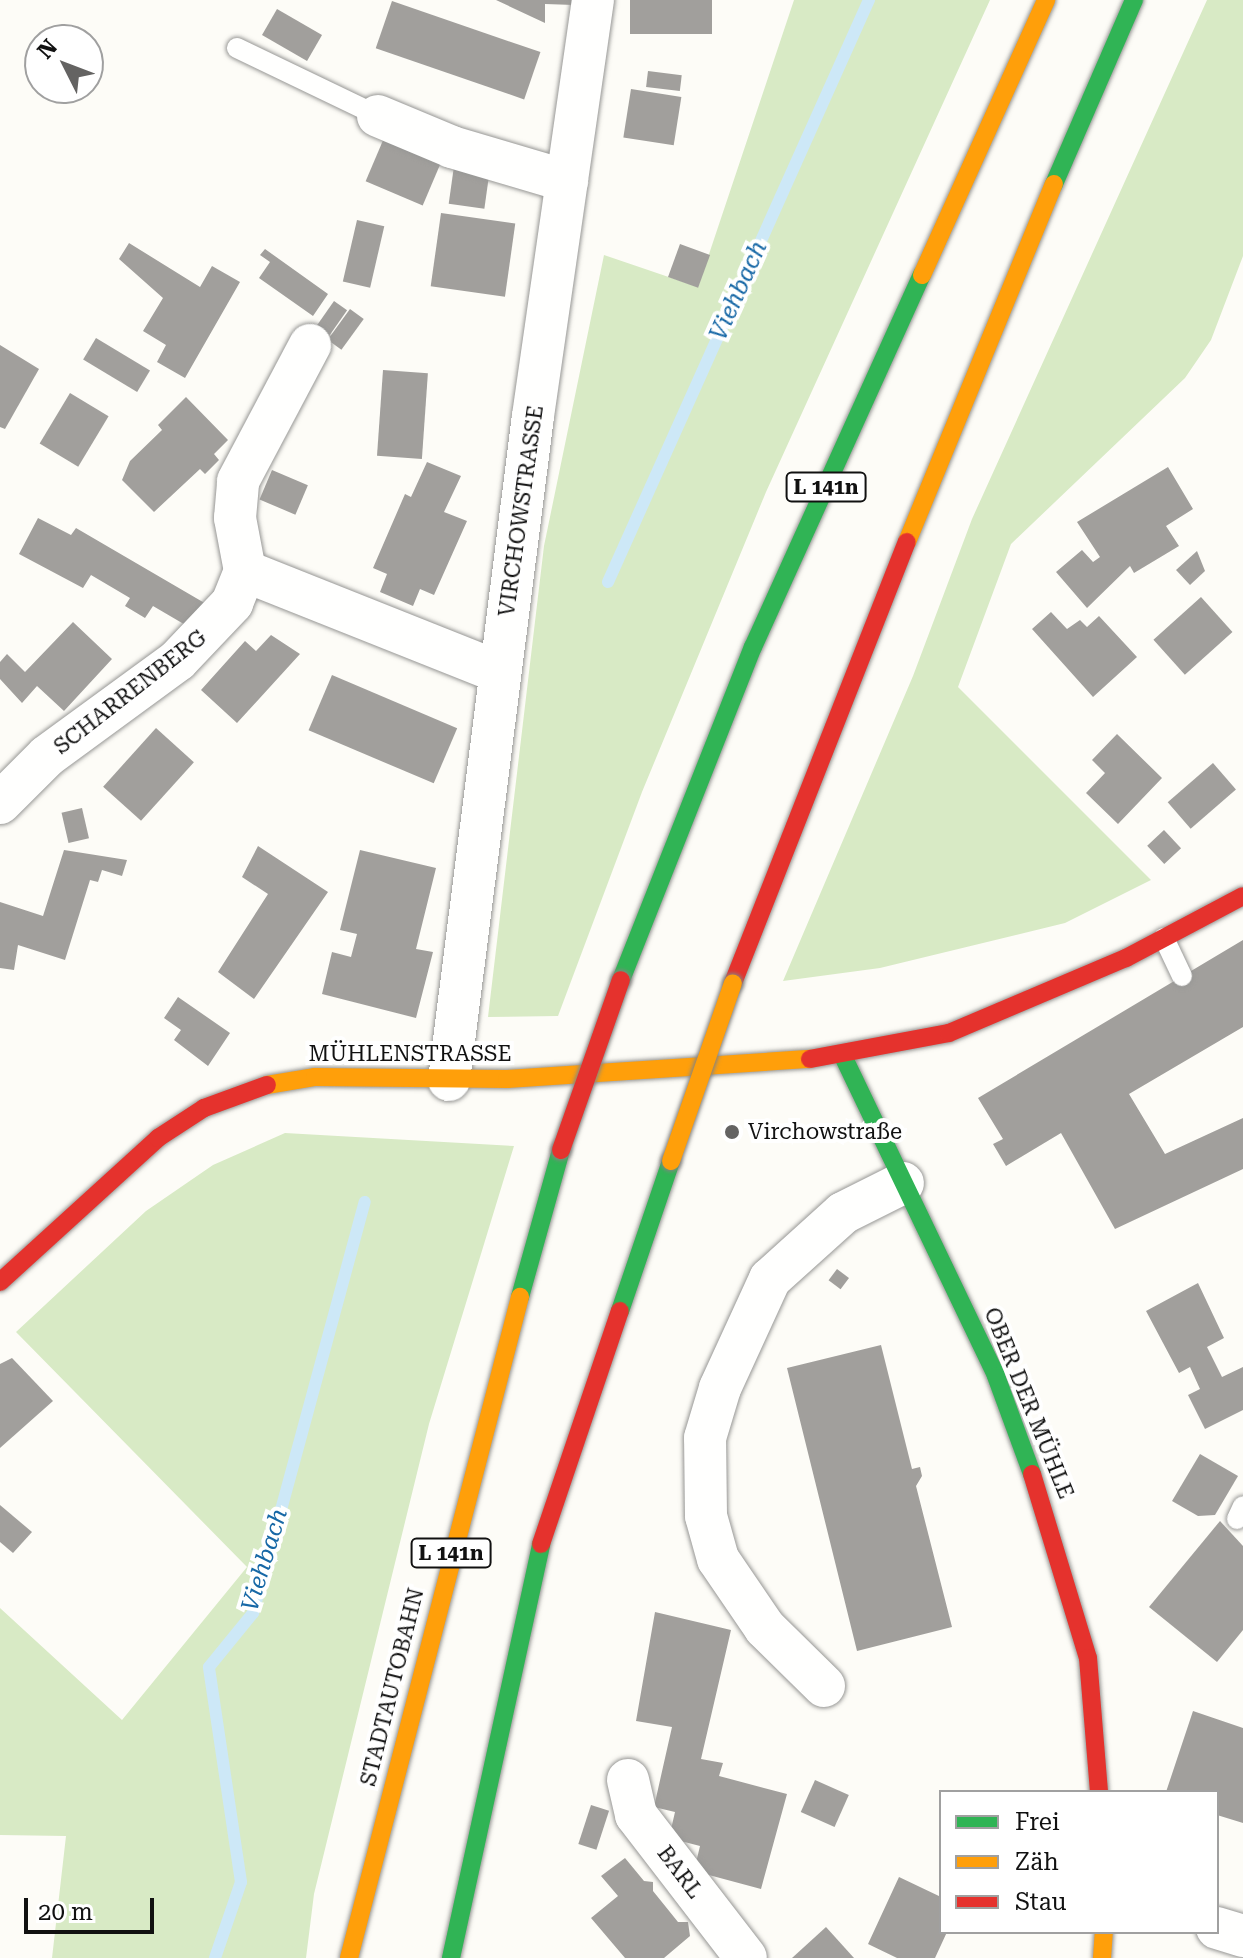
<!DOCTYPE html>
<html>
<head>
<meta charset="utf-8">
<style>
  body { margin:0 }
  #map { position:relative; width:1243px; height:1958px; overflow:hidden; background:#fdfcf7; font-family:"Roboto Serif",serif }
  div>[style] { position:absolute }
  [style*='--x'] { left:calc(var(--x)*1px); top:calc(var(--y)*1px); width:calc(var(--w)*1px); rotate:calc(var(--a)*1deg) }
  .forest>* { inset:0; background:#d8eac5 }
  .stream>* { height:12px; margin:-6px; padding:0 6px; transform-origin:6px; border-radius:6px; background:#cde8f7 }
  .building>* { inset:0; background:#a19f9c; transform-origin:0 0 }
  .roads { filter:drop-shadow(0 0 2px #979795) drop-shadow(0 0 2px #979795) }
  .lane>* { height:20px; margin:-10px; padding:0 10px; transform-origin:10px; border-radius:10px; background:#fffffe }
  .street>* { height:42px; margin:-21px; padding:0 21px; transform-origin:21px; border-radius:21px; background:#fffffe }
  .fast>* { height:18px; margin:-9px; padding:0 9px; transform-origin:9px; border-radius:9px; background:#30b455 }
  .slow>* { height:18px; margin:-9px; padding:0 9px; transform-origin:9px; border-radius:9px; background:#ff9f0a }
  .jam>* { height:18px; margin:-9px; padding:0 9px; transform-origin:9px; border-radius:9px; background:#e5322d }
  .bridges { filter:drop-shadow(0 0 2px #858482) drop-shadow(0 0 2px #858482) }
  .slow-bridge>* { height:18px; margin:-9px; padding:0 9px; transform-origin:9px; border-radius:9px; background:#ff9f0a }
  .jam-bridge>* { height:18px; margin:-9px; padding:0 9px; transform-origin:9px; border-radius:9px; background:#e5322d }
  .dots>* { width:22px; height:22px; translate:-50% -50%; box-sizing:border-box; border:4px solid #fff; border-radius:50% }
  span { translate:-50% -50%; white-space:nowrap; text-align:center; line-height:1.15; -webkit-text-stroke:8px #fff; paint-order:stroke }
  .shield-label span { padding:2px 6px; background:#fff; border:2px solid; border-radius:6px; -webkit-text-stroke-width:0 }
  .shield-label { font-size:20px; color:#111; font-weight:700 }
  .street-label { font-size:22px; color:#111 }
  .poi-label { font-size:22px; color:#111 }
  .left { translate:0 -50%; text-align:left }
  .water-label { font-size:24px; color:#1768a6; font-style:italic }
  .legend { position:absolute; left:939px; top:1790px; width:280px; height:144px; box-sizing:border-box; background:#fff; border:2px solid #a0a0a0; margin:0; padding:10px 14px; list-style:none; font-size:24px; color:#111 }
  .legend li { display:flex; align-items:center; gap:16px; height:40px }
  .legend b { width:40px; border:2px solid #a0a0a0 }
  .north { position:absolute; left:24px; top:24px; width:80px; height:80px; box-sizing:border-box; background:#fff; border:2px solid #a0a0a0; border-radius:50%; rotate:312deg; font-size:22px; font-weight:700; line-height:32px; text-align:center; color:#111 }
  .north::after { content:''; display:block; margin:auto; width:28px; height:36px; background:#646362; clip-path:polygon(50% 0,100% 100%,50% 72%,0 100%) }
  .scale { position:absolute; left:24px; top:1898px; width:130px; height:36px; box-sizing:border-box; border:4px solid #111; border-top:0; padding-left:10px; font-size:24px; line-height:28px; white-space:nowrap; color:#111; -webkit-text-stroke:6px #fff; paint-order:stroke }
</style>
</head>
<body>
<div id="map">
  <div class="forest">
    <div style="clip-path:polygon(794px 0,990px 0,766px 492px,642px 792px,558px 1016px,488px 1017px,544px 546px,604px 255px,698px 287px)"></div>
    <div style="clip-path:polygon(1207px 0,1243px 0,1243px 256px,1211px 340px,1185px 378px,1011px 544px,958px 687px,1151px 880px,1065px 923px,880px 968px,783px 981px,913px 676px,972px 519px)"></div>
    <div style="clip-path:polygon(285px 1133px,514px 1146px,429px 1424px,314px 1894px,306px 1958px,52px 1958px,66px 1836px,0 1835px,0 1608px,122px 1720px,247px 1567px,16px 1332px,146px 1211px,213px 1165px)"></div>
  </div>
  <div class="stream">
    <div style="--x:608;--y:582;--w:638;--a:-65.85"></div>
    <div style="--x:215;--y:1958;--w:80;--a:-71.1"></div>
    <div style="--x:241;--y:1882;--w:217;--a:-98.5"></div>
    <div style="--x:209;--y:1667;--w:70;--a:-50.8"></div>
    <div style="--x:253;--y:1613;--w:426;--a:-74.8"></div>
  </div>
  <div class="building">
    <div style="clip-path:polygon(496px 0,574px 0,574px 5px,545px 4px,545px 23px)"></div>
    <div style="left:630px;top:0;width:82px;height:34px"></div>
    <div style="left:392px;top:1px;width:157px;height:50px;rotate:19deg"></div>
    <div style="left:277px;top:9px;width:52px;height:30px;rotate:30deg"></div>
    <div style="left:648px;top:71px;width:34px;height:16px;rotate:7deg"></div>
    <div style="left:631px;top:89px;width:51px;height:49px;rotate:9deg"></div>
    <div style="left:384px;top:138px;width:62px;height:47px;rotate:23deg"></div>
    <div style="left:454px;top:166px;width:36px;height:38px;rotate:8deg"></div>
    <div style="left:441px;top:213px;width:75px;height:74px;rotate:8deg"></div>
    <div style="left:357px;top:220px;width:28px;height:63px;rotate:13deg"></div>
    <div style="clip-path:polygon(129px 243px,200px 287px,212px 266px,240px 282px,185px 378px,157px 362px,166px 345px,143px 331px,163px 298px,119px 259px)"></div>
    <div style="left:680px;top:244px;width:32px;height:35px;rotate:20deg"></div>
    <div style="clip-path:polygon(265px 249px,328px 294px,313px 316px,259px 278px,270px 262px,260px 255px)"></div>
    <div style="left:334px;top:301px;width:16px;height:32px;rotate:35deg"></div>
    <div style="left:350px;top:309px;width:17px;height:38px;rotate:36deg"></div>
    <div style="left:96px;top:338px;width:63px;height:25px;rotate:31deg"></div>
    <div style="clip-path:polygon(0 345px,39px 369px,5px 429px,0 427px)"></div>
    <div style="left:383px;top:370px;width:45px;height:86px;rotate:4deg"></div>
    <div style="left:70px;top:393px;width:45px;height:59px;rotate:31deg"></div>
    <div style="clip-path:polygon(186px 397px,228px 440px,214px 454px,219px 460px,205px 474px,200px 469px,154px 512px,122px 480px,130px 461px,162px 430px,158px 425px)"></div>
    <div style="clip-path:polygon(427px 462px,461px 476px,444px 512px,467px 521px,434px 595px,420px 589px,413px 606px,380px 592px,387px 574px,373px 568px,405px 494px,411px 497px)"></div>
    <div style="clip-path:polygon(1168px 467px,1193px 509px,1166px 526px,1179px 546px,1134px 573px,1130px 566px,1087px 608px,1056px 572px,1082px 550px,1093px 562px,1100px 557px,1077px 522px)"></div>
    <div style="left:272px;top:470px;width:39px;height:32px;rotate:23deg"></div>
    <div style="clip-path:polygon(38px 518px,71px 535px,76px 528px,208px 605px,194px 630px,153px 606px,145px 618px,125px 606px,130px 598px,91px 575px,83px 588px,19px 554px)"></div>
    <div style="clip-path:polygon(1197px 551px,1205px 571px,1190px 585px,1176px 570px)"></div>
    <div style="left:1201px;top:597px;width:47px;height:64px;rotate:48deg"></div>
    <div style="clip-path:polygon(1051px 612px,1067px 629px,1080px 620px,1087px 627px,1099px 616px,1137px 657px,1093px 697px,1032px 629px)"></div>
    <div style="clip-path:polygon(73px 622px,112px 659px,64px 711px,37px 686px,22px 703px,0 679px,0 662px,7px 654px,25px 672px)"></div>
    <div style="clip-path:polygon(271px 635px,300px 654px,237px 723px,201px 690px,245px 641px,256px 651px)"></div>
    <div style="left:332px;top:675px;width:136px;height:60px;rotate:23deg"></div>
    <div style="left:156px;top:728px;width:51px;height:79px;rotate:42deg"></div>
    <div style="clip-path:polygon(1117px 734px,1162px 778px,1118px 824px,1086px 793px,1105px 773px,1092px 760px)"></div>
    <div style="left:1213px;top:763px;width:35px;height:60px;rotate:49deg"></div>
    <div style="left:82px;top:808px;width:31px;height:21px;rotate:77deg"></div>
    <div style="left:1164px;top:830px;width:25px;height:23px;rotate:47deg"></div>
    <div style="clip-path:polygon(258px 846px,328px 892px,254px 999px,218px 972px,268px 894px,242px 877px)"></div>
    <div style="clip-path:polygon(64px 850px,127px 860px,122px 876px,102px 870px,98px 882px,90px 880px,65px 960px,18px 945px,14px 970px,0 968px,0 902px,43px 916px)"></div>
    <div style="clip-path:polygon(360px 850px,436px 868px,416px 949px,433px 952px,416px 1018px,322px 994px,332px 952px,351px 957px,357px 934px,340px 930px)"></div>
    <div style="clip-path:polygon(1243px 940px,1243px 1027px,1129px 1094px,1165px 1154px,1243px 1118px,1243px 1169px,1115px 1229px,1061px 1133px,1006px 1166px,993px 1144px,1003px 1139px,978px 1098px)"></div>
    <div style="clip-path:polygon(178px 997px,230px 1033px,208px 1066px,174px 1040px,181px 1030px,164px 1018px)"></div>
    <div style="left:837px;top:1269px;width:15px;height:14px;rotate:37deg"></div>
    <div style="clip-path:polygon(1198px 1283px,1224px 1338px,1207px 1347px,1222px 1377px,1243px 1367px,1243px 1410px,1205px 1429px,1188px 1395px,1200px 1389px,1190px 1367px,1179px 1373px,1146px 1311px)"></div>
    <div style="clip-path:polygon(881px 1345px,912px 1469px,920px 1467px,922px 1476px,916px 1486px,952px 1627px,857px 1651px,787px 1368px)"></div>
    <div style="clip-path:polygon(12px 1358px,53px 1401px,0 1448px,0 1364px)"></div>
    <div style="clip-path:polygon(1200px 1454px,1238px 1476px,1215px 1515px,1198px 1516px,1172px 1501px)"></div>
    <div style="clip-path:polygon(0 1505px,32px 1532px,13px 1553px,0 1542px)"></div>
    <div style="clip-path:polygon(1220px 1521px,1243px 1546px,1243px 1630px,1217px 1662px,1149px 1607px)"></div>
    <div style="clip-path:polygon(655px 1612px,731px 1630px,701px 1759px,723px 1763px,719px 1776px,787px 1794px,761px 1889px,694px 1871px,700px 1846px,669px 1838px,675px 1812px,654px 1807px,672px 1727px,636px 1721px)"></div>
    <div style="clip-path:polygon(1193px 1711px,1243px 1728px,1243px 1823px,1217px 1815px,1217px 1792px,1166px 1792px)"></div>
    <div style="left:815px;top:1780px;width:37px;height:35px;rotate:24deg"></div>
    <div style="left:591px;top:1805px;width:19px;height:41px;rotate:18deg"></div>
    <div style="clip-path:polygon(625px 1858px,644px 1881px,653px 1882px,653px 1891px,678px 1922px,688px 1922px,690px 1936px,664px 1958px,625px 1958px,591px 1918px,618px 1896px,601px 1876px)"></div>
    <div style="clip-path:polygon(899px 1877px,941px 1897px,941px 1932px,947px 1932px,935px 1958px,897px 1958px,868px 1944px)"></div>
    <div style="clip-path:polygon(826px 1927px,854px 1958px,792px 1958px)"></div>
  </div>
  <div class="roads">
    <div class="lane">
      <div style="--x:237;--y:48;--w:157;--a:25.7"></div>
      <div style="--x:1164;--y:938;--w:42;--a:64.7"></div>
      <div style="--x:1237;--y:1519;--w:14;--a:-65"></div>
    </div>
    <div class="street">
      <div style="--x:378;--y:116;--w:80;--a:22.7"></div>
      <div style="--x:452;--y:147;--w:120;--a:16.5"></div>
      <div style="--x:245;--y:571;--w:273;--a:21.7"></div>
      <div style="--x:0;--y:803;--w:66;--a:-45"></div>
      <div style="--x:47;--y:756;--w:162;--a:-36.2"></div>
      <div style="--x:178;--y:660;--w:79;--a:-46.5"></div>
      <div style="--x:232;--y:603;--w:35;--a:-68"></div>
      <div style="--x:245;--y:571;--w:54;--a:-100.7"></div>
      <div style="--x:235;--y:518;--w:37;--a:-85"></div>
      <div style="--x:238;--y:481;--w:154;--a:-62.1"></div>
      <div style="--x:449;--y:1080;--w:669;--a:-82.79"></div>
      <div style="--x:533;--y:416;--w:420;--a:-81.8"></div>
      <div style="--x:824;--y:1686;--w:83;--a:-135.5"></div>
      <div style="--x:765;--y:1628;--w:83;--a:-124.3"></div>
      <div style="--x:718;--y:1559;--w:45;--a:-105.6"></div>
      <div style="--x:706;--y:1516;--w:78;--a:-90.7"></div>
      <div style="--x:705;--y:1438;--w:52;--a:-73.3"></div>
      <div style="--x:720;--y:1388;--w:120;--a:-65.4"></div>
      <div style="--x:770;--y:1279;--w:98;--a:-42.1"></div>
      <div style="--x:843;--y:1213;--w:67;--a:-26.6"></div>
      <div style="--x:628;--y:1780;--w:36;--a:77"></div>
      <div style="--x:636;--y:1815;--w:180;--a:52.4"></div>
      <div style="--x:1217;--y:1928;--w:27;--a:17"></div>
    </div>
    <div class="fast">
      <div style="--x:1054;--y:184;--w:201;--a:-66.5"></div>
      <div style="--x:621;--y:980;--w:358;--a:-68.4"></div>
      <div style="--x:753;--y:647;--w:409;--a:-65.6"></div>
      <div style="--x:842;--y:1054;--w:357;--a:64.4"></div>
      <div style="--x:996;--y:1376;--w:104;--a:69.8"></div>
      <div style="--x:520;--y:1297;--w:153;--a:-74.4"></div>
      <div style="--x:620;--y:1311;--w:158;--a:-71.2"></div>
      <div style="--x:451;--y:1958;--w:424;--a:-77.7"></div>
    </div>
    <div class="slow">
      <div style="--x:922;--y:275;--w:302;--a:-65.7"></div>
      <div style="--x:907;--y:542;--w:387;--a:-67.7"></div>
      <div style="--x:267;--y:1085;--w:49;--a:-9.5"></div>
      <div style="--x:315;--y:1077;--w:192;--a:0.6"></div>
      <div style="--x:507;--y:1079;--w:304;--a:-3.8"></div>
      <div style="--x:349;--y:1958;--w:683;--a:-75.5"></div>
      <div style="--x:1102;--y:1958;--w:26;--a:-86"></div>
    </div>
    <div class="jam">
      <div style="--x:733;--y:983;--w:474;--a:-68.5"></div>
      <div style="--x:810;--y:1059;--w:141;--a:-10.6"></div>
      <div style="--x:949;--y:1033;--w:192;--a:-23"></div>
      <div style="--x:1126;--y:958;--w:132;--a:-27.9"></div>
      <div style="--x:0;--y:1282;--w:214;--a:-42.3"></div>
      <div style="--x:158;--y:1138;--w:55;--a:-33.1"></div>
      <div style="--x:204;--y:1108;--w:67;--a:-20.1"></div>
      <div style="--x:1032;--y:1474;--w:192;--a:73.1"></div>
      <div style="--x:1088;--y:1658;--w:134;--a:85.3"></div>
      <div style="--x:541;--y:1544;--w:246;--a:-71.3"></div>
    </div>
  </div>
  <div class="bridges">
    <div class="slow-bridge">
      <div style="--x:671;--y:1161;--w:188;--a:-70.8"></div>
    </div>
    <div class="jam-bridge">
      <div style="--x:561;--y:1150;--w:180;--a:-70.6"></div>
    </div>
  </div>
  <div class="dots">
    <div style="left:732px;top:1132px;background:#646362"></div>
  </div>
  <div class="shield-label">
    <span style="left:826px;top:487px">L 141n</span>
    <span style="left:451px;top:1553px">L 141n</span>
  </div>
  <div class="street-label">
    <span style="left:521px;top:511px;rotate:-82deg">VIRCHOWSTRASSE</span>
    <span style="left:130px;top:692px;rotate:-38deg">SCHARRENBERG</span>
    <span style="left:410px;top:1054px">MÜHLENSTRASSE</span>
    <span style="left:1029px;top:1403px;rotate:68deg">OBER DER MÜHLE</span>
    <span style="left:392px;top:1687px;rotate:-76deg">STADTAUTOBAHN</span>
    <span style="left:680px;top:1872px;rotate:53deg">BARL</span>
  </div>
  <div class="poi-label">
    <span class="left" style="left:748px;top:1132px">Virchowstraße</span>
  </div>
  <div class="water-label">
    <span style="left:739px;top:291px;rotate:-66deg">Viehbach</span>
    <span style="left:265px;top:1560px;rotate:-73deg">Viehbach</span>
  </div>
  <ul class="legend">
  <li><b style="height:10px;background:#30b455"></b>Frei</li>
  <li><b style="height:10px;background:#ff9f0a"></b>Zäh</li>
  <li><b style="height:10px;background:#e5322d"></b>Stau</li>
  </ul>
  <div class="north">N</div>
  <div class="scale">20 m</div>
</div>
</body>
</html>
